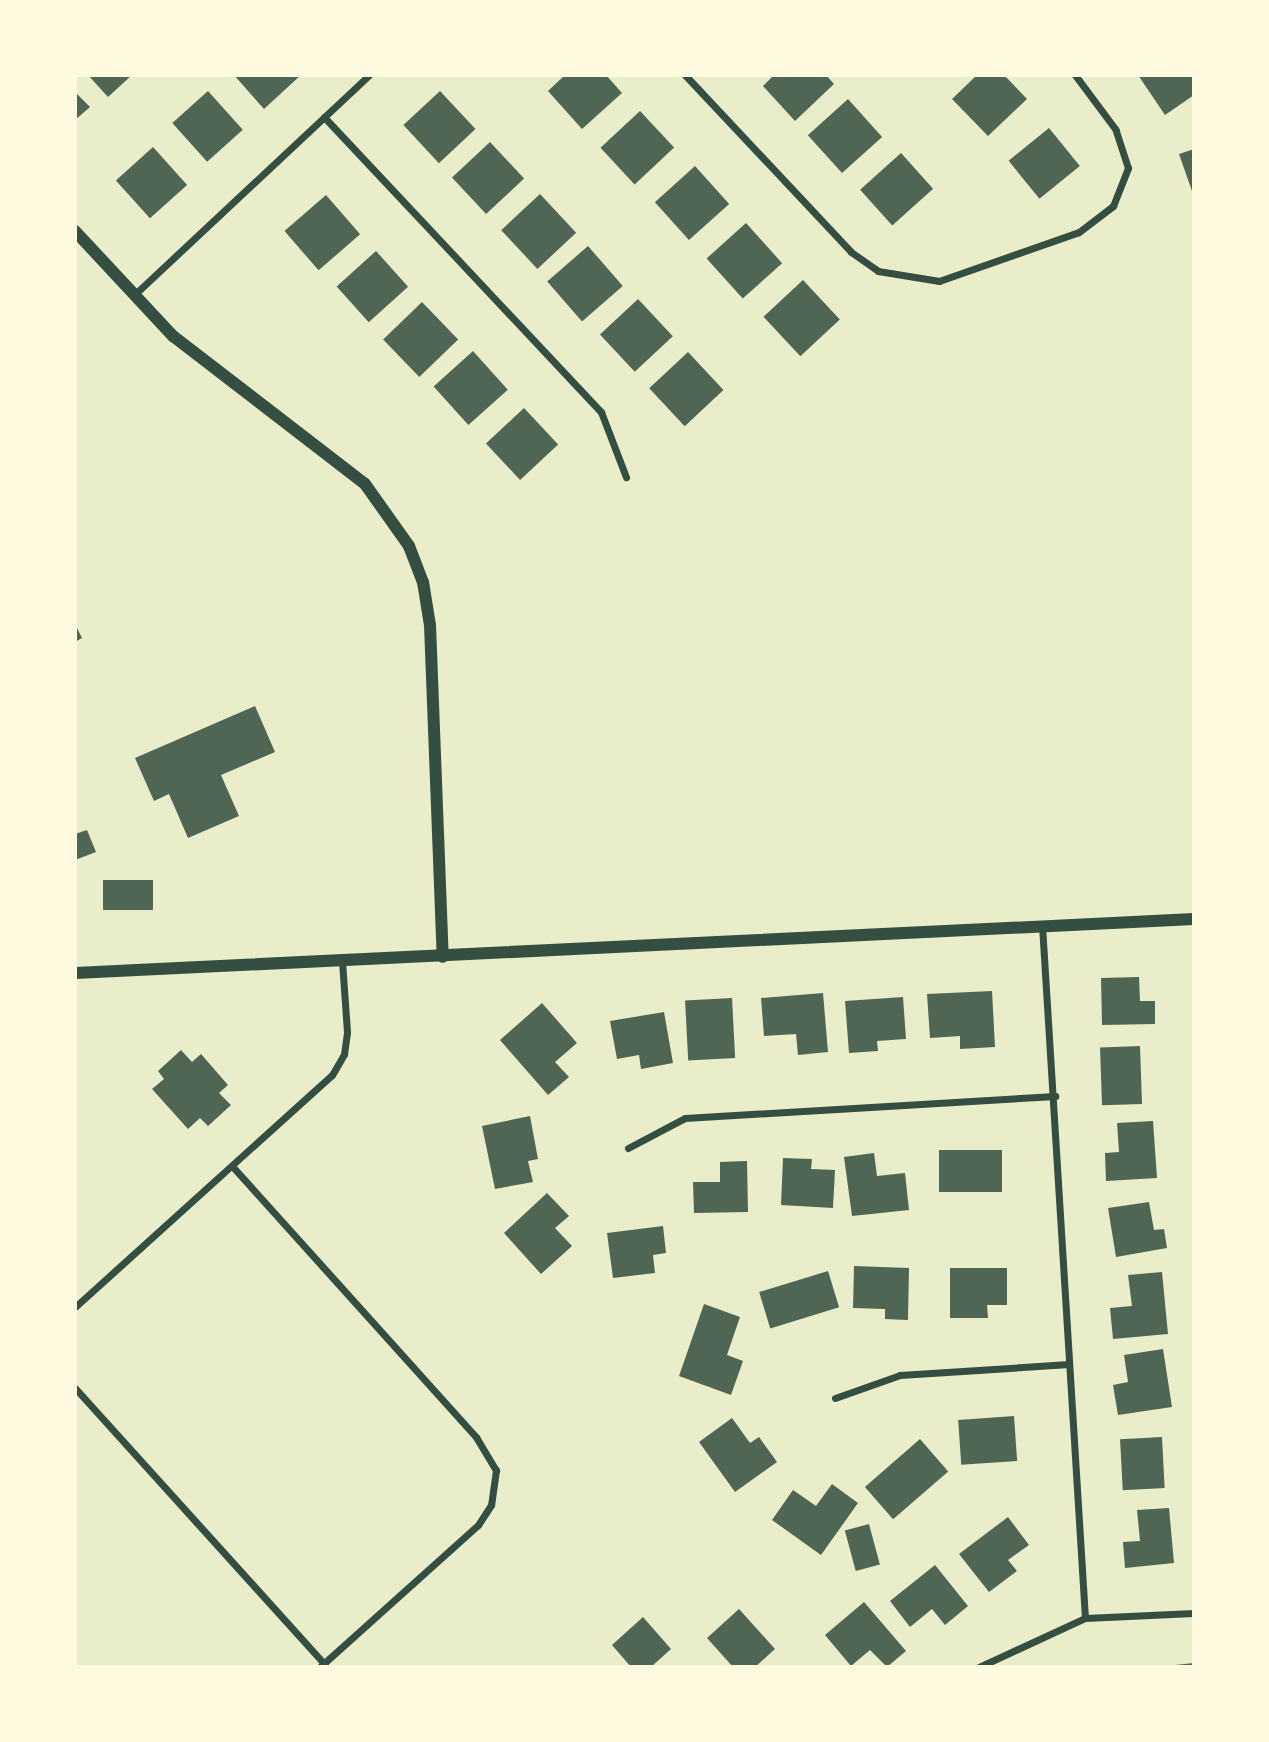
<!DOCTYPE html>
<html>
<head>
<meta charset="utf-8">
<style>
  body { margin:0 }
  #map { position:relative; width:1269px; height:1742px; overflow:hidden; background:#e9edc9; font-family:"IBM Plex Serif",serif }
  div>[style] { position:absolute }
  [style*='--x'] { left:calc(var(--x)*1px); top:calc(var(--y)*1px); width:calc(var(--w)*1px); rotate:calc(var(--a)*1deg) }
  .building>* { inset:0; background:#4f6655; transform-origin:0 0 }
  .minor>* { height:7px; margin:-3.5px; padding:0 3.5px; transform-origin:3.5px; border-radius:3.5px; background:#344e41 }
  .tertiary>* { height:12px; margin:-6px; padding:0 6px; transform-origin:6px; border-radius:6px; background:#344e41 }
  span { translate:-50% -50%; white-space:nowrap; text-align:center; line-height:1.15; -webkit-text-stroke:7px #fefae0; paint-order:stroke }
  .frame { position:absolute; inset:0; border:77px solid #fefae0; pointer-events:none }
</style>
</head>
<body>
<div id="map">
  <div class="building">
    <div style="clip-path:polygon(88px 75px,132px 75px,108px 97px)"></div>
    <div style="clip-path:polygon(234px 75px,301px 75px,264px 109px)"></div>
    <div style="clip-path:polygon(565px 75px,606px 75px,622px 93px,582px 129px,548px 91px)"></div>
    <div style="clip-path:polygon(774px 75px,826px 75px,834px 84px,795px 121px,763px 86px)"></div>
    <div style="clip-path:polygon(977px 75px,1004px 75px,1027px 99px,988px 136px,952px 99px)"></div>
    <div style="clip-path:polygon(1138px 75px,1194px 75px,1194px 95px,1165px 115px)"></div>
    <div style="left:208px;top:91px;width:52px;height:48px;rotate:48deg"></div>
    <div style="left:440px;top:91px;width:52px;height:50px;rotate:47deg"></div>
    <div style="clip-path:polygon(75px 92px,90px 107px,75px 120px)"></div>
    <div style="left:848px;top:99px;width:51px;height:54px;rotate:48deg"></div>
    <div style="left:640px;top:111px;width:50px;height:54px;rotate:47deg"></div>
    <div style="left:1049px;top:128px;width:49px;height:52px;rotate:51deg"></div>
    <div style="left:490px;top:142px;width:50px;height:52px;rotate:47deg"></div>
    <div style="left:153px;top:147px;width:51px;height:50px;rotate:48deg"></div>
    <div style="clip-path:polygon(1194px 149px,1194px 194px,1193px 194px,1179px 154px)"></div>
    <div style="left:901px;top:153px;width:48px;height:55px;rotate:48deg"></div>
    <div style="left:695px;top:166px;width:51px;height:54px;rotate:48deg"></div>
    <div style="left:540px;top:194px;width:53px;height:53px;rotate:47deg"></div>
    <div style="left:326px;top:195px;width:52px;height:55px;rotate:49deg"></div>
    <div style="left:746px;top:223px;width:54px;height:53px;rotate:48deg"></div>
    <div style="left:588px;top:246px;width:53px;height:54px;rotate:49deg"></div>
    <div style="left:376px;top:251px;width:48px;height:53px;rotate:48deg"></div>
    <div style="left:803px;top:280px;width:54px;height:54px;rotate:47deg"></div>
    <div style="left:638px;top:299px;width:51px;height:52px;rotate:47deg"></div>
    <div style="left:422px;top:302px;width:52px;height:54px;rotate:46deg"></div>
    <div style="left:473px;top:351px;width:52px;height:53px;rotate:48deg"></div>
    <div style="left:688px;top:352px;width:52px;height:53px;rotate:47deg"></div>
    <div style="left:524px;top:408px;width:50px;height:52px;rotate:47deg"></div>
    <div style="clip-path:polygon(75px 624px,82px 638px,75px 642px)"></div>
    <div style="clip-path:polygon(255px 706px,275px 752px,221px 775px,239px 816px,188px 838px,169px 794px,154px 801px,135px 758px)"></div>
    <div style="clip-path:polygon(87px 830px,96px 852px,75px 860px,75px 834px)"></div>
    <div style="left:103px;top:880px;width:50px;height:30px"></div>
    <div style="clip-path:polygon(1139px 977px,1140px 1001px,1155px 1001px,1155px 1024px,1102px 1025px,1101px 978px)"></div>
    <div style="clip-path:polygon(992px 991px,995px 1047px,960px 1049px,960px 1036px,930px 1038px,927px 994px)"></div>
    <div style="clip-path:polygon(823px 993px,828px 1052px,798px 1055px,796px 1034px,764px 1036px,761px 998px)"></div>
    <div style="clip-path:polygon(903px 997px,906px 1039px,877px 1041px,878px 1051px,849px 1053px,845px 1001px)"></div>
    <div style="left:732px;top:998px;width:60px;height:47px;rotate:87deg"></div>
    <div style="clip-path:polygon(542px 1003px,577px 1043px,555px 1062px,569px 1077px,548px 1095px,500px 1040px)"></div>
    <div style="clip-path:polygon(664px 1012px,673px 1063px,641px 1069px,639px 1055px,617px 1059px,610px 1021px)"></div>
    <div style="left:1140px;top:1046px;width:58px;height:40px;rotate:88deg"></div>
    <div style="clip-path:polygon(181px 1050px,192px 1062px,201px 1054px,228px 1085px,219px 1093px,231px 1105px,208px 1126px,200px 1118px,188px 1129px,152px 1089px,164px 1079px,158px 1071px)"></div>
    <div style="clip-path:polygon(530px 1116px,538px 1159px,528px 1161px,533px 1182px,495px 1189px,482px 1126px)"></div>
    <div style="clip-path:polygon(1153px 1121px,1157px 1178px,1106px 1181px,1105px 1153px,1119px 1152px,1117px 1123px)"></div>
    <div style="left:939px;top:1150px;width:63px;height:42px"></div>
    <div style="clip-path:polygon(874px 1153px,877px 1176px,905px 1173px,909px 1210px,852px 1216px,844px 1157px)"></div>
    <div style="clip-path:polygon(783px 1158px,812px 1159px,811px 1169px,835px 1170px,833px 1208px,781px 1205px)"></div>
    <div style="clip-path:polygon(747px 1161px,748px 1212px,694px 1213px,693px 1182px,720px 1182px,720px 1162px)"></div>
    <div style="clip-path:polygon(547px 1193px,569px 1216px,555px 1228px,572px 1246px,541px 1274px,504px 1233px)"></div>
    <div style="clip-path:polygon(1149px 1202px,1154px 1230px,1164px 1229px,1167px 1248px,1116px 1257px,1108px 1208px)"></div>
    <div style="clip-path:polygon(663px 1226px,666px 1253px,653px 1255px,655px 1273px,613px 1278px,607px 1233px)"></div>
    <div style="clip-path:polygon(854px 1266px,909px 1268px,908px 1320px,885px 1319px,885px 1309px,853px 1308px)"></div>
    <div style="clip-path:polygon(950px 1268px,1007px 1268px,1007px 1305px,987px 1305px,988px 1318px,950px 1318px)"></div>
    <div style="left:828px;top:1271px;width:38px;height:72px;rotate:73deg"></div>
    <div style="clip-path:polygon(1162px 1272px,1168px 1334px,1113px 1339px,1110px 1308px,1132px 1306px,1128px 1275px)"></div>
    <div style="clip-path:polygon(704px 1304px,740px 1317px,727px 1355px,743px 1361px,731px 1395px,679px 1376px)"></div>
    <div style="clip-path:polygon(1163px 1349px,1172px 1407px,1118px 1415px,1113px 1385px,1128px 1382px,1124px 1355px)"></div>
    <div style="left:1014px;top:1416px;width:45px;height:56px;rotate:86deg"></div>
    <div style="clip-path:polygon(732px 1418px,750px 1443px,759px 1437px,777px 1462px,735px 1492px,699px 1442px)"></div>
    <div style="left:1162px;top:1437px;width:51px;height:42px;rotate:87deg"></div>
    <div style="left:920px;top:1439px;width:43px;height:73px;rotate:49deg"></div>
    <div style="clip-path:polygon(832px 1484px,858px 1503px,821px 1555px,772px 1520px,793px 1490px,816px 1506px)"></div>
    <div style="clip-path:polygon(1169px 1508px,1174px 1563px,1125px 1568px,1123px 1542px,1140px 1541px,1137px 1510px)"></div>
    <div style="clip-path:polygon(1008px 1517px,1029px 1545px,1008px 1560px,1017px 1571px,989px 1592px,959px 1554px)"></div>
    <div style="left:869px;top:1524px;width:42px;height:25px;rotate:75deg"></div>
    <div style="clip-path:polygon(935px 1565px,968px 1606px,945px 1625px,932px 1609px,910px 1627px,890px 1601px)"></div>
    <div style="clip-path:polygon(864px 1602px,906px 1651px,887px 1667px,870px 1650px,851px 1666px,825px 1635px)"></div>
    <div style="clip-path:polygon(739px 1609px,775px 1649px,755px 1667px,733px 1667px,707px 1638px)"></div>
    <div style="clip-path:polygon(643px 1617px,671px 1649px,651px 1667px,631px 1667px,612px 1645px)"></div>
    <div style="clip-path:polygon(1194px 1663px,1194px 1667px,1175px 1667px,1175px 1665px)"></div>
  </div>
  <div class="minor">
    <div style="--x:685;--y:75;--w:243;--a:46.8"></div>
    <div style="--x:851;--y:252;--w:33;--a:35"></div>
    <div style="--x:878;--y:271;--w:62;--a:9.3"></div>
    <div style="--x:939;--y:281;--w:148;--a:-19.3"></div>
    <div style="--x:1079;--y:232;--w:43;--a:-37.4"></div>
    <div style="--x:1113;--y:206;--w:41;--a:-68.5"></div>
    <div style="--x:1128;--y:168;--w:40;--a:-108"></div>
    <div style="--x:1116;--y:130;--w:69;--a:-126.7"></div>
    <div style="--x:324;--y:117;--w:405;--a:46.8"></div>
    <div style="--x:601;--y:412;--w:70;--a:69"></div>
    <div style="--x:134;--y:295;--w:322;--a:-43.1"></div>
    <div style="--x:1042;--y:925;--w:694;--a:86.45"></div>
    <div style="--x:628;--y:1148;--w:64;--a:-27.8"></div>
    <div style="--x:685;--y:1118;--w:371;--a:-3.4"></div>
    <div style="--x:232;--y:1166;--w:365;--a:48"></div>
    <div style="--x:476;--y:1437;--w:39;--a:59"></div>
    <div style="--x:496;--y:1470;--w:35;--a:98"></div>
    <div style="--x:491;--y:1505;--w:24;--a:123"></div>
    <div style="--x:478;--y:1525;--w:212;--a:138.1"></div>
    <div style="--x:75;--y:1307;--w:346;--a:-42.1"></div>
    <div style="--x:332;--y:1075;--w:24;--a:-60"></div>
    <div style="--x:344;--y:1054;--w:22;--a:-82"></div>
    <div style="--x:347;--y:1032;--w:71;--a:-94"></div>
    <div style="--x:75;--y:1388;--w:372;--a:47.9"></div>
    <div style="--x:835;--y:1398;--w:69;--a:-19.5"></div>
    <div style="--x:900;--y:1375;--w:169;--a:-3.7"></div>
    <div style="--x:979;--y:1667;--w:117;--a:-24.8"></div>
    <div style="--x:1085;--y:1618;--w:109;--a:-2.6"></div>
  </div>
  <div class="tertiary">
    <div style="--x:75;--y:231;--w:144;--a:47"></div>
    <div style="--x:173;--y:336;--w:242;--a:37.6"></div>
    <div style="--x:365;--y:484;--w:76;--a:54.6"></div>
    <div style="--x:409;--y:546;--w:39;--a:69"></div>
    <div style="--x:423;--y:582;--w:44;--a:80.8"></div>
    <div style="--x:430;--y:625;--w:332;--a:87.8"></div>
    <div style="--x:75;--y:973;--w:1120;--a:-2.76"></div>
  </div>
  <div class="frame"></div>
</div>
</body>
</html>
